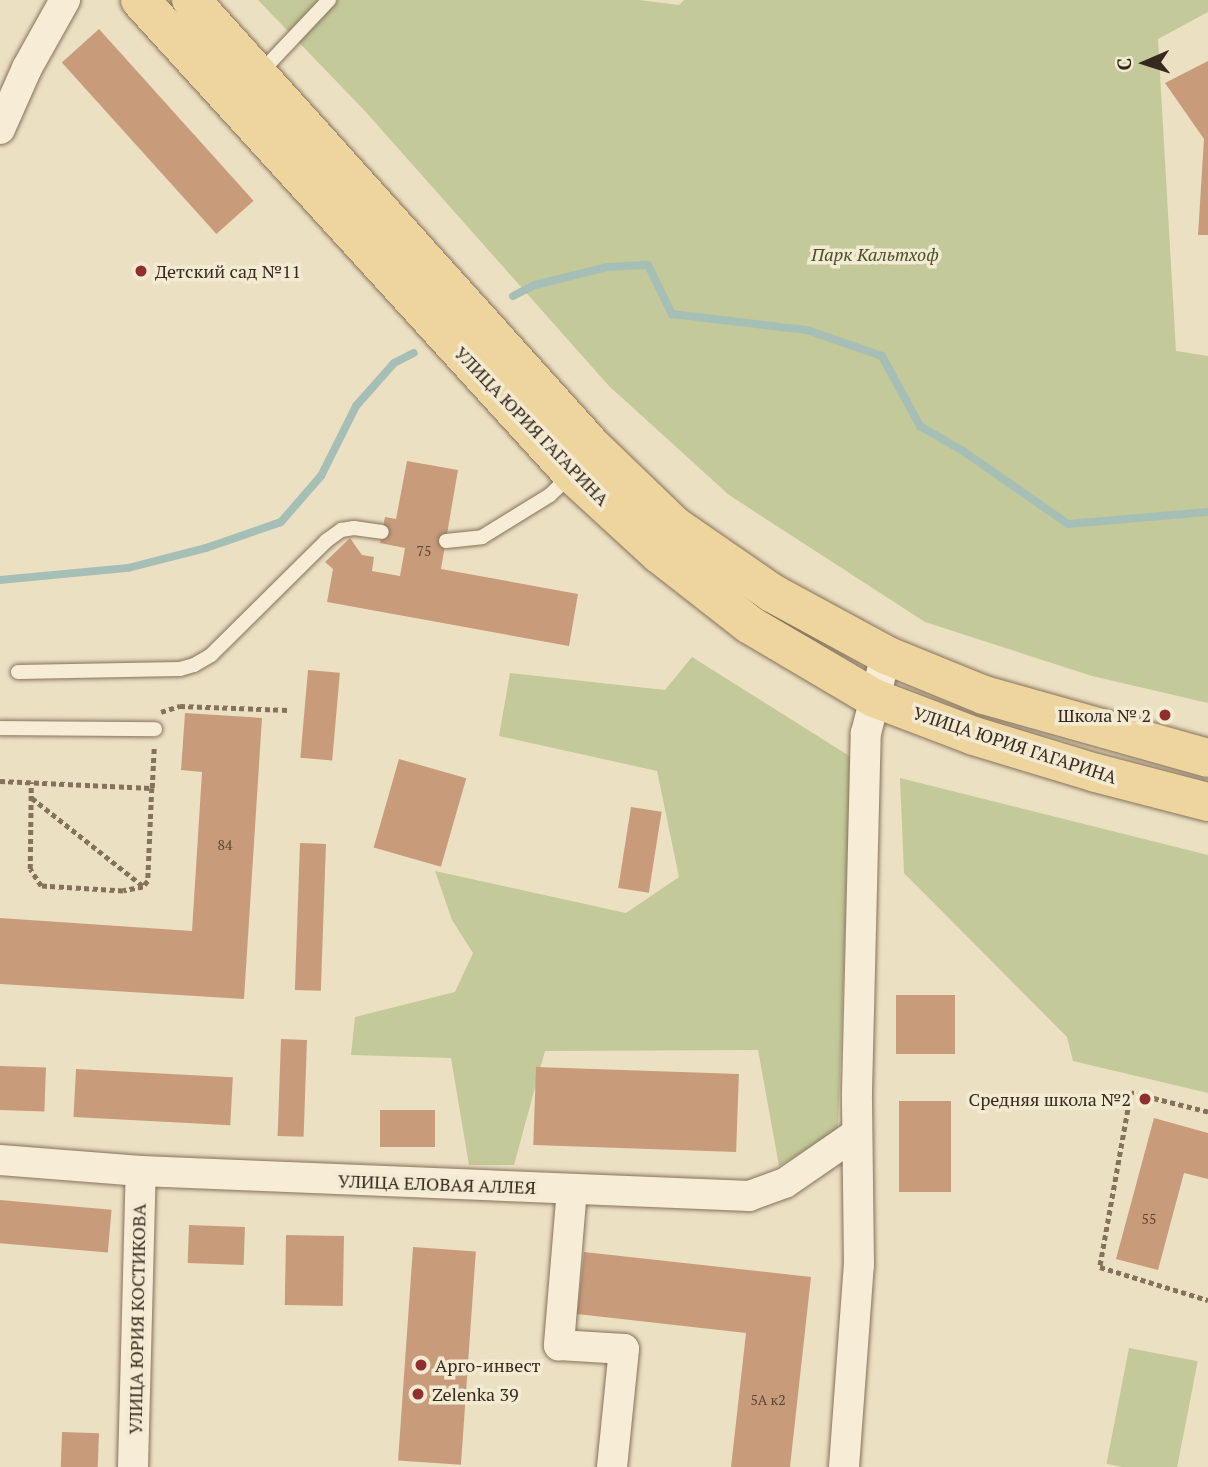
<!DOCTYPE html>
<html>
<head>
<meta charset="utf-8">
<style>
  body { margin:0 }
  #map { position:relative; width:1208px; height:1467px; overflow:hidden; background:#ece0c3; font-family:"PT Serif",serif }
  div>[style] { position:absolute }
  [style*='--x'] { left:calc(var(--x)*1px); top:calc(var(--y)*1px); width:calc(var(--w)*1px); rotate:calc(var(--a)*1deg) }
  .green>* { inset:0; background:#c3c998; transform-origin:0 0 }
  .stream>* { height:8px; margin:-4px; padding:0 4px; transform-origin:4px; border-radius:4px; background:#a5bfb7 }
  .building>* { inset:0; background:#c89c7b; transform-origin:0 0 }
  .path>* { height:4.5px; margin-top:-2.25px; transform-origin:0; background:repeating-linear-gradient(90deg,#85725b 0 5px,transparent 0 8.5px) }
  .roads { filter:drop-shadow(0 0 2px #85725b) drop-shadow(0 0 2px #85725b) }
  .service>* { height:14px; margin:-7px; padding:0 7px; transform-origin:7px; border-radius:7px; background:#f7edd6 }
  .minor>* { height:30px; margin:-15px; padding:0 15px; transform-origin:15px; border-radius:15px; background:#f7edd6 }
  .primary>* { height:38px; margin:-19px; padding:0 19px; transform-origin:19px; border-radius:19px; background:#edd59d }
  .dots>* { width:19px; height:19px; translate:-50% -50%; box-sizing:border-box; border:4px solid #f3ead2; border-radius:50% }
  span { translate:-50% -50%; white-space:nowrap; text-align:center; line-height:1.15; -webkit-text-stroke:7px #f3ead2; paint-order:stroke }
  .number-label { font-size:14px; color:#5a4635 }
  .number-label span { -webkit-text-stroke-width:0 }
  .park-label { font-size:18px; color:#465126; font-style:italic }
  .poi-label { font-size:18px; color:#362a1e }
  .left { translate:0 -50%; text-align:left }
  .right { translate:-100% -50%; text-align:right }
  .street-label { font-size:18px; color:#362a1e }
  .north { position:absolute; left:1110px; top:28px; width:70px; height:70px; -webkit-text-stroke:5px #f3ead2; paint-order:stroke; rotate:267deg; font-size:19px; font-weight:700; line-height:28px; text-align:center; color:#362a1e }
  .north::after { content:''; display:block; margin:auto; width:24px; height:32px; background:#362a1e; clip-path:polygon(50% 0,100% 100%,50% 72%,0 100%) }
</style>
</head>
<body>
<div id="map">
  <div class="green">
    <div style="clip-path:polygon(258px 0,639px 0,679px 5px,684px 0,1208px 0,1208px 12px,1158px 39px,1176px 351px,1208px 356px,1208px 703px,1092px 676px,925px 622px,729px 495px,609px 386px,364px 110px)"></div>
    <div style="clip-path:polygon(692px 657px,851px 757px,838px 1130px,779px 1166px,758px 1050px,545px 1051px,514px 1165px,469px 1165px,451px 1058px,351px 1055px,355px 1017px,455px 992px,473px 953px,452px 920px,435px 871px,626px 913px,679px 877px,657px 771px,499px 736px,510px 673px,665px 690px)"></div>
    <div style="clip-path:polygon(900px 778px,1208px 855px,1208px 1093px,1073px 1061px,1067px 1037px,904px 873px)"></div>
    <div style="left:1129px;top:1348px;width:70px;height:118px;rotate:11deg"></div>
  </div>
  <div class="stream">
    <div style="--x:513;--y:296;--w:25;--a:-27"></div>
    <div style="--x:535;--y:285;--w:74;--a:-14"></div>
    <div style="--x:607;--y:267;--w:41;--a:-2.8"></div>
    <div style="--x:648;--y:265;--w:55;--a:63.9"></div>
    <div style="--x:672;--y:314;--w:136;--a:6.8"></div>
    <div style="--x:807;--y:330;--w:79;--a:19.1"></div>
    <div style="--x:882;--y:356;--w:80;--a:61.5"></div>
    <div style="--x:920;--y:426;--w:50;--a:30.2"></div>
    <div style="--x:963;--y:451;--w:128;--a:34.8"></div>
    <div style="--x:1068;--y:524;--w:141;--a:-4.9"></div>
    <div style="--x:0;--y:580;--w:129;--a:-5.4"></div>
    <div style="--x:128;--y:568;--w:81;--a:-14.4"></div>
    <div style="--x:206;--y:548;--w:79;--a:-19.1"></div>
    <div style="--x:281;--y:522;--w:61;--a:-49"></div>
    <div style="--x:321;--y:476;--w:78;--a:-63.4"></div>
    <div style="--x:356;--y:406;--w:57;--a:-48.5"></div>
    <div style="--x:394;--y:363;--w:22;--a:-27"></div>
  </div>
  <div class="building">
    <div style="left:99px;top:29px;width:231px;height:50px;rotate:48deg"></div>
    <div style="clip-path:polygon(1208px 61px,1208px 235px,1198px 235px,1204px 139px,1165px 83px)"></div>
    <div style="clip-path:polygon(407px 461px,458px 470px,441px 569px,578px 594px,569px 646px,327px 602px,333px 569px,325px 562px,350px 538px,362px 555px,374px 557px,372px 571px,400px 576px,405px 548px,380px 543px,385px 517px,396px 519px)"></div>
    <div style="left:308px;top:670px;width:32px;height:88px;rotate:5deg"></div>
    <div style="clip-path:polygon(185px 713px,262px 718px,244px 999px,0 984px,0 918px,192px 931px,202px 772px,181px 770px)"></div>
    <div style="left:399px;top:759px;width:70px;height:92px;rotate:16deg"></div>
    <div style="left:631px;top:807px;width:31px;height:82px;rotate:9deg"></div>
    <div style="left:300px;top:843px;width:26px;height:147px;rotate:2deg"></div>
    <div style="left:896px;top:995px;width:59px;height:59px"></div>
    <div style="left:281px;top:1039px;width:26px;height:97px;rotate:2deg"></div>
    <div style="left:0;top:1066px;width:46px;height:44px;rotate:2deg"></div>
    <div style="left:536px;top:1067px;width:203px;height:78px;rotate:2deg"></div>
    <div style="left:76px;top:1069px;width:157px;height:48px;rotate:3deg"></div>
    <div style="left:899px;top:1101px;width:52px;height:91px"></div>
    <div style="left:380px;top:1110px;width:55px;height:37px"></div>
    <div style="clip-path:polygon(1154px 1118px,1208px 1133px,1208px 1179px,1184px 1173px,1158px 1270px,1116px 1259px)"></div>
    <div style="left:0;top:1200px;width:112px;height:43px;rotate:5deg"></div>
    <div style="left:189px;top:1225px;width:56px;height:38px;rotate:2deg"></div>
    <div style="left:286px;top:1235px;width:58px;height:70px;rotate:1deg"></div>
    <div style="left:413px;top:1247px;width:63px;height:214px;rotate:4deg"></div>
    <div style="clip-path:polygon(584px 1252px,811px 1277px,790px 1467px,731px 1467px,746px 1333px,577px 1314px)"></div>
    <div style="left:62px;top:1432px;width:37px;height:35px;rotate:2deg"></div>
  </div>
  <div class="path">
    <div style="--x:161;--y:712;--w:20;--a:-18"></div>
    <div style="--x:180;--y:706;--w:109;--a:2.1"></div>
    <div style="--x:0;--y:781;--w:152;--a:2.6"></div>
    <div style="--x:152;--y:788;--w:93;--a:92.5"></div>
    <div style="--x:148;--y:881;--w:8;--a:130"></div>
    <div style="--x:143;--y:887;--w:20;--a:169"></div>
    <div style="--x:123;--y:891;--w:82;--a:-176.5"></div>
    <div style="--x:41;--y:886;--w:20;--a:-123"></div>
    <div style="--x:30;--y:869;--w:87;--a:-89.3"></div>
    <div style="--x:152;--y:788;--w:41;--a:-87.2"></div>
    <div style="--x:32;--y:798;--w:142;--a:38.4"></div>
    <div style="--x:1208;--y:1112;--w:79;--a:-166.1"></div>
    <div style="--x:1131;--y:1093;--w:177;--a:100.1"></div>
    <div style="--x:1100;--y:1267;--w:113;--a:17"></div>
  </div>
  <div class="roads">
    <div class="service">
      <div style="--x:259;--y:74;--w:102;--a:-46.6"></div>
      <div style="--x:446;--y:541;--w:36;--a:-6"></div>
      <div style="--x:482;--y:537;--w:80;--a:-31.7"></div>
      <div style="--x:550;--y:495;--w:29;--a:-44"></div>
      <div style="--x:18;--y:672;--w:162;--a:-1.1"></div>
      <div style="--x:180;--y:669;--w:15;--a:-16"></div>
      <div style="--x:194;--y:665;--w:20;--a:-30"></div>
      <div style="--x:211;--y:655;--w:162;--a:-44.7"></div>
      <div style="--x:326;--y:541;--w:19;--a:-36"></div>
      <div style="--x:341;--y:530;--w:13;--a:-9"></div>
      <div style="--x:354;--y:528;--w:28;--a:8"></div>
      <div style="--x:0;--y:728;--w:155;--a:0.4"></div>
    </div>
    <div class="minor">
      <div style="--x:0;--y:129;--w:67;--a:-66.1"></div>
      <div style="--x:27;--y:68;--w:78;--a:-60.8"></div>
      <div style="--x:0;--y:1160;--w:141;--a:4.5"></div>
      <div style="--x:141;--y:1171;--w:609;--a:2.35"></div>
      <div style="--x:749;--y:1196;--w:38;--a:-20"></div>
      <div style="--x:785;--y:1183;--w:86;--a:-34.6"></div>
      <div style="--x:572;--y:1189;--w:157;--a:94.8"></div>
      <div style="--x:559;--y:1345;--w:65;--a:3.5"></div>
      <div style="--x:624;--y:1349;--w:119;--a:95.8"></div>
      <div style="--x:133;--y:1467;--w:296;--a:-88.5"></div>
      <div style="--x:844;--y:1467;--w:203;--a:-85.8"></div>
      <div style="--x:859;--y:1265;--w:173;--a:-90.7"></div>
      <div style="--x:857;--y:1092;--w:359;--a:-88.6"></div>
      <div style="--x:866;--y:733;--w:81;--a:-75.6"></div>
    </div>
    <div class="primary">
      <div style="--x:140;--y:0;--w:641;--a:47.65"></div>
      <div style="--x:572;--y:474;--w:118;--a:42.6"></div>
      <div style="--x:659;--y:554;--w:115;--a:38"></div>
      <div style="--x:750;--y:625;--w:144;--a:30.5"></div>
      <div style="--x:874;--y:698;--w:107;--a:20.8"></div>
      <div style="--x:974;--y:736;--w:127;--a:16.9"></div>
      <div style="--x:1096;--y:773;--w:116;--a:14.5"></div>
      <div style="--x:191;--y:0;--w:598;--a:48.05"></div>
      <div style="--x:591;--y:445;--w:117;--a:44"></div>
      <div style="--x:675;--y:526;--w:118;--a:34.6"></div>
      <div style="--x:772;--y:593;--w:130;--a:28.5"></div>
      <div style="--x:886;--y:655;--w:106;--a:22.2"></div>
      <div style="--x:984;--y:695;--w:233;--a:15.7"></div>
    </div>
  </div>
  <div class="dots">
    <div style="left:141px;top:271px;background:#912e2e"></div>
    <div style="left:1165px;top:715px;background:#912e2e"></div>
    <div style="left:1145px;top:1099px;background:#912e2e"></div>
    <div style="left:421px;top:1365px;background:#912e2e"></div>
    <div style="left:418px;top:1394px;background:#912e2e"></div>
  </div>
  <div class="number-label">
    <span style="left:424px;top:551px">75</span>
    <span style="left:225px;top:845px">84</span>
    <span style="left:1149px;top:1219px">55</span>
    <span style="left:768px;top:1400px">5А к2</span>
  </div>
  <div class="park-label">
    <span style="left:875px;top:254px">Парк Кальтхоф</span>
  </div>
  <div class="poi-label">
    <span class="left" style="left:155px;top:271px">Детский сад №11</span>
    <span class="right" style="left:1151px;top:715px">Школа № 2</span>
    <span class="right" style="left:1131px;top:1099px">Средняя школа №2</span>
    <span class="left" style="left:435px;top:1365px">Арго-инвест</span>
    <span class="left" style="left:432px;top:1394px">Zelenka 39</span>
  </div>
  <div class="street-label">
    <span style="left:532px;top:426px;rotate:46deg">УЛИЦА ЮРИЯ ГАГАРИНА</span>
    <span style="left:1015px;top:745px;rotate:18deg">УЛИЦА ЮРИЯ ГАГАРИНА</span>
    <span style="left:437px;top:1184px;rotate:2deg">УЛИЦА ЕЛОВАЯ АЛЛЕЯ</span>
    <span style="left:137px;top:1319px;rotate:-89deg">УЛИЦА ЮРИЯ КОСТИКОВА</span>
  </div>
  <div class="north">С</div>
</div>
</body>
</html>
